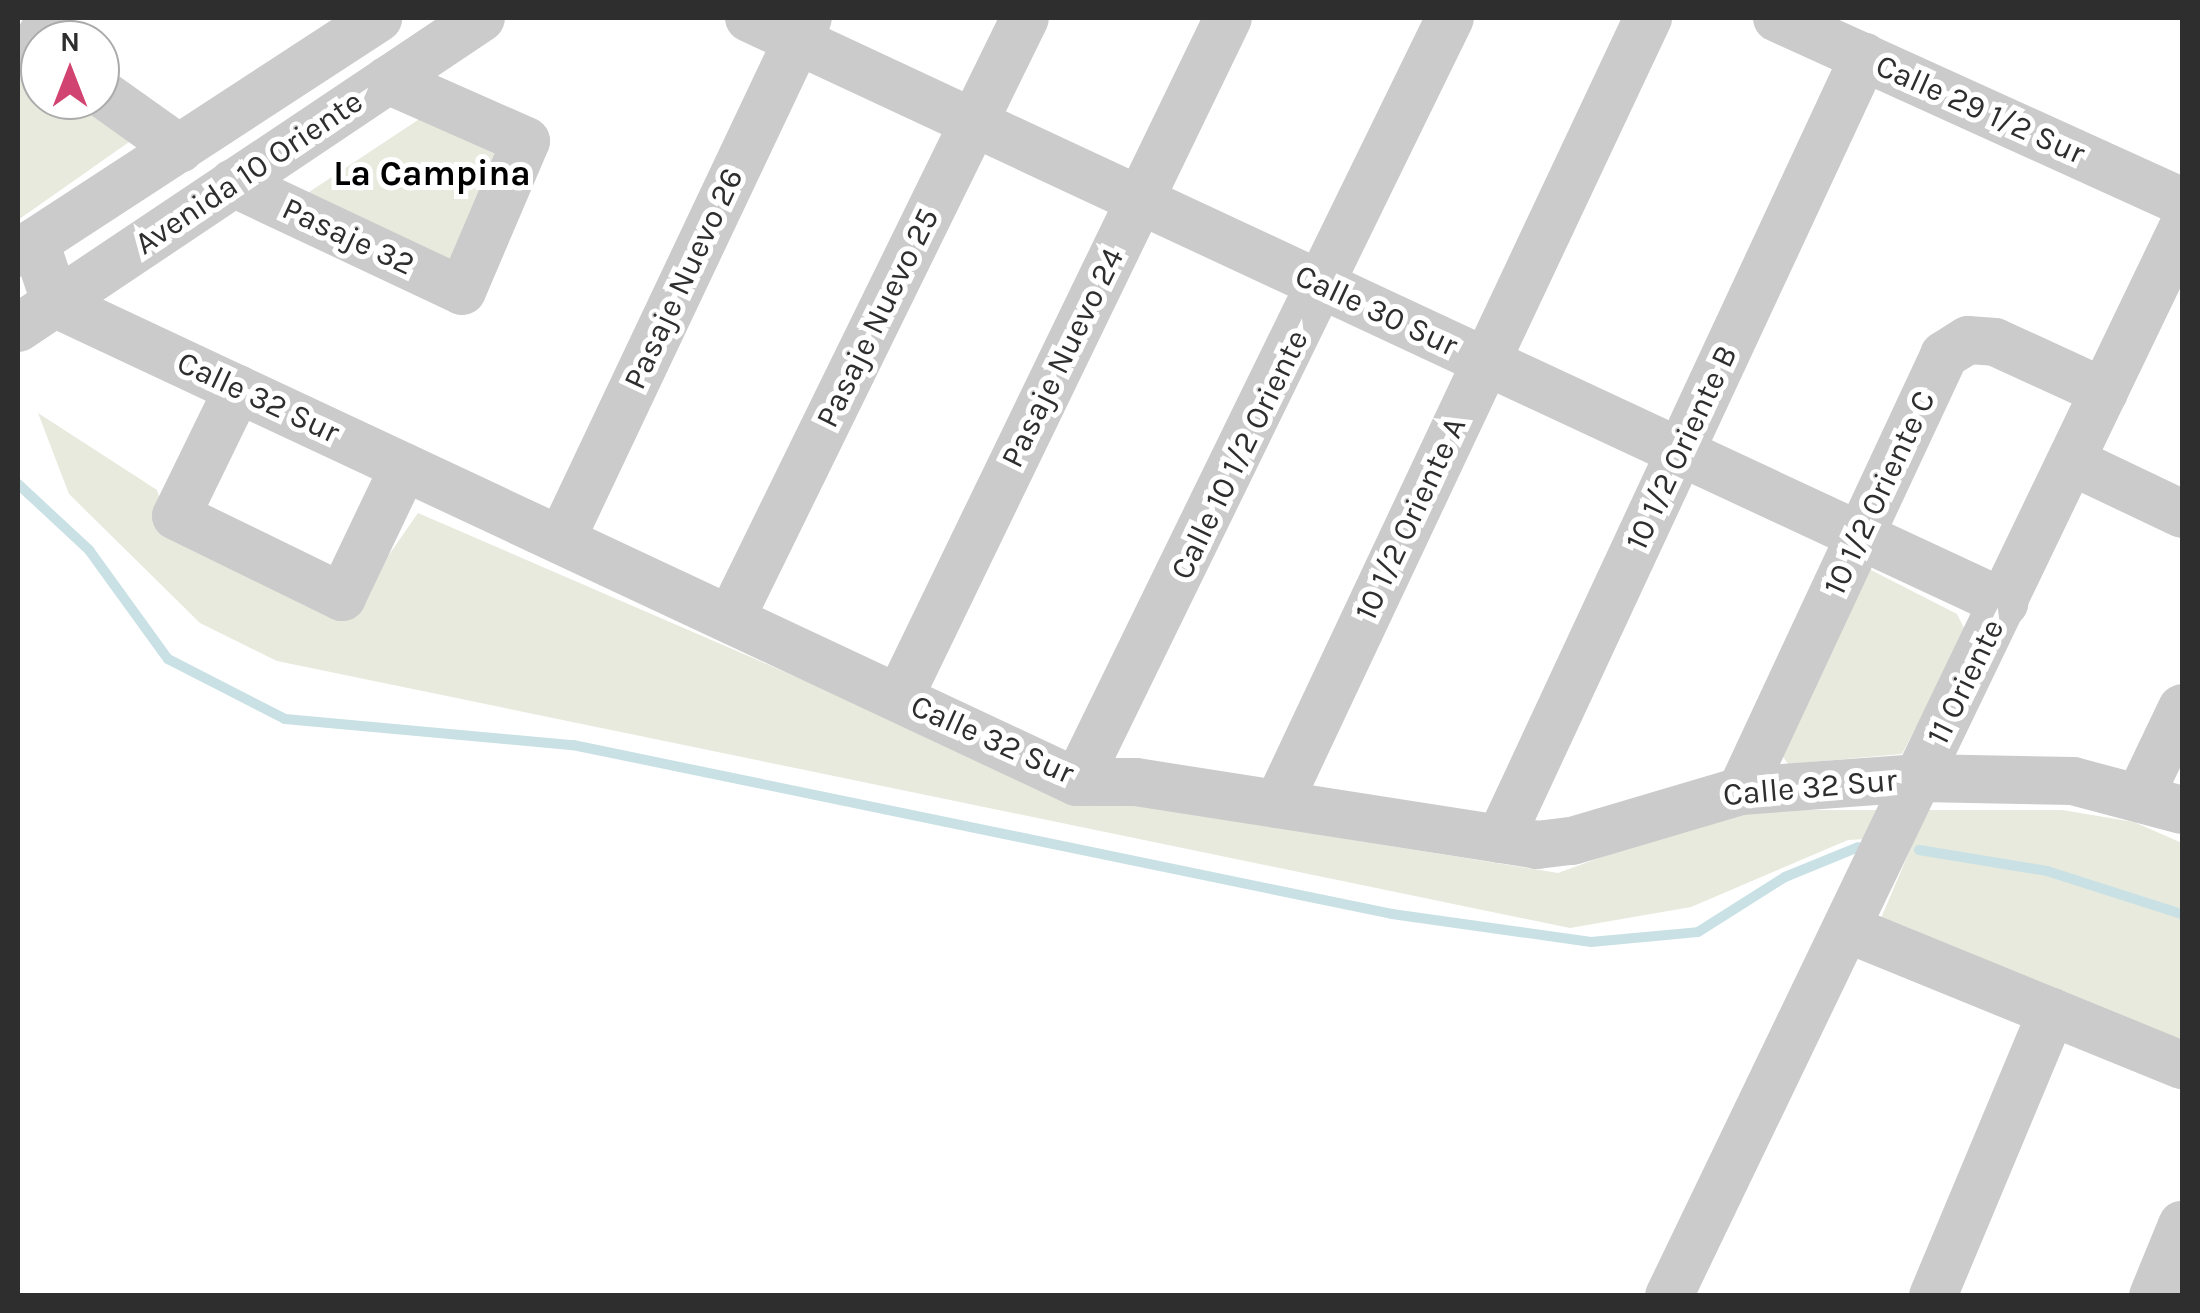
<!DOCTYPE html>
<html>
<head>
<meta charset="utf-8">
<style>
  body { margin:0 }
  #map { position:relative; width:2200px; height:1313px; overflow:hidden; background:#fff; font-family:Karla,sans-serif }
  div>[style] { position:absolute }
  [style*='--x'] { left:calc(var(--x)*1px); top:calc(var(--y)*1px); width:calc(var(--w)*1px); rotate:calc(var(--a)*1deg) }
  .green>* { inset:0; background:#e7eadd }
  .stream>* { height:10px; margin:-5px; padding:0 5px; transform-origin:5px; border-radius:5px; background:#c9e1e5 }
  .minor>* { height:48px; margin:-24px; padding:0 24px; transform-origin:24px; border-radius:24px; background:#cbcbcb }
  span { translate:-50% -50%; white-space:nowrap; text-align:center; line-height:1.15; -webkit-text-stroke:10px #fff; paint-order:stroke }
  .street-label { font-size:32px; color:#2e2e2e }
  .neighbourhood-label { font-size:35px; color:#000; font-weight:700 }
  .frame { position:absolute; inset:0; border:20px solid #2e2e2e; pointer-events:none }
  .north { position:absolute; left:20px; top:20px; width:100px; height:100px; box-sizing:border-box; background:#fff; border:2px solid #ababab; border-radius:50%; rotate:0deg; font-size:28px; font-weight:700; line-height:40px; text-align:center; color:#2e2e2e }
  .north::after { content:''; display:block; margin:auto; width:35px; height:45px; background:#d14471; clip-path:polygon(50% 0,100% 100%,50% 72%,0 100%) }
</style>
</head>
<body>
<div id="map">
  <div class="green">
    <div style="clip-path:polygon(18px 66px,40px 79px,40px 100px,77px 100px,139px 135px,18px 220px)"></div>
    <div style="clip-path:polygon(427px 114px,505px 145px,452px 264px,297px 200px)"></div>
    <div style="clip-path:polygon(38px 413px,157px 490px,173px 538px,350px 611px,418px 513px,1067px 794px,1558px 873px,1698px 822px,1755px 810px,2062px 810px,2134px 822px,2182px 843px,2182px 1040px,1881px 918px,1916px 836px,1848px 840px,1691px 907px,1570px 928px,277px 661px,200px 623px,69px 494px)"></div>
    <div style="clip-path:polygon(1867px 568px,1957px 614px,1966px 632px,1902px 754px,1788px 764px,1780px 752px)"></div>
  </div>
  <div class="stream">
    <div style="--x:18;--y:484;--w:97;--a:42.9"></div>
    <div style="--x:89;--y:550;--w:135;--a:54.1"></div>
    <div style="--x:168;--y:659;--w:131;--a:27.1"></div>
    <div style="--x:285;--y:719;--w:289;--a:5.2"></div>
    <div style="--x:573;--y:745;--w:836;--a:11.66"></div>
    <div style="--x:1392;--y:914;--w:201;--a:8"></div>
    <div style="--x:1591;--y:942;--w:107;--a:-5.3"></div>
    <div style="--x:1698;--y:932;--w:103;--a:-32.3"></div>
    <div style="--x:1785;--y:877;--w:79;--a:-22.3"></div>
    <div style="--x:1919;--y:850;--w:130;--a:9.3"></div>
    <div style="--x:2047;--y:871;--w:142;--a:17.7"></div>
  </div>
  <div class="minor">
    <div style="--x:749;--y:18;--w:1385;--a:24.99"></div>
    <div style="--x:1777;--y:18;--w:445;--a:24.4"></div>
    <div style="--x:40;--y:50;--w:6;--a:-149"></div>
    <div style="--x:35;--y:47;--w:33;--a:-61"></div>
    <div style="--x:100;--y:92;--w:98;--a:35.5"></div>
    <div style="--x:233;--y:183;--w:253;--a:25.2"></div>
    <div style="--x:462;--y:291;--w:163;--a:-66.9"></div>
    <div style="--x:526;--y:141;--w:151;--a:-156.2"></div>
    <div style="--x:35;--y:242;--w:65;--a:71.3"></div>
    <div style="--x:56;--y:304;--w:1127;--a:25.09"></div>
    <div style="--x:1077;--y:782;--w:59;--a:0"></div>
    <div style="--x:1136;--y:782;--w:406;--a:8.9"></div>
    <div style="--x:1537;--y:845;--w:35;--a:-7"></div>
    <div style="--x:1572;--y:841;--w:176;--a:-16.5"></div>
    <div style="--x:1741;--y:791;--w:179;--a:-4.2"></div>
    <div style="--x:1920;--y:778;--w:153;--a:1.1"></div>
    <div style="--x:2073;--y:781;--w:113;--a:14.9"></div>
    <div style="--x:18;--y:253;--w:430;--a:-33.1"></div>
    <div style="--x:18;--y:328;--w:557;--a:-33.8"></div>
    <div style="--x:238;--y:389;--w:141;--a:116"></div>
    <div style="--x:176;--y:516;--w:185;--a:26"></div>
    <div style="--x:342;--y:597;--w:144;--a:-64.5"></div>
    <div style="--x:2071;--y:461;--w:123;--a:25.5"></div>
    <div style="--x:561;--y:540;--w:577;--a:-64.68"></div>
    <div style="--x:731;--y:618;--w:668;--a:-63.9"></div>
    <div style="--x:899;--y:698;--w:755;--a:-64.18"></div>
    <div style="--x:1077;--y:782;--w:850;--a:-63.98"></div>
    <div style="--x:1741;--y:791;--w:481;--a:-65"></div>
    <div style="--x:1944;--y:355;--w:28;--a:-32"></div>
    <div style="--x:1968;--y:340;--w:27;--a:4"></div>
    <div style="--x:1995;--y:342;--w:120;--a:24.6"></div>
    <div style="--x:2141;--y:794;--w:95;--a:-64.5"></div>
    <div style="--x:1278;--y:804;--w:869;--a:-64.79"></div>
    <div style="--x:1500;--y:839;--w:863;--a:-65.04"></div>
    <div style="--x:1848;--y:929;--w:361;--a:22.2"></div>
    <div style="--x:1669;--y:1296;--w:1184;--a:-64.32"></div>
    <div style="--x:1933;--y:1296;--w:308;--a:-67.3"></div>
    <div style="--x:2153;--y:1296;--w:77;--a:-67.8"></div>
  </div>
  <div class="street-label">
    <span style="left:1980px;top:110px;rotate:24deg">Calle 29 1/2 Sur</span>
    <span style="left:249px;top:173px;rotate:-34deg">Avenida 10 Oriente</span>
    <span style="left:348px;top:237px;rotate:25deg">Pasaje 32</span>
    <span style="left:684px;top:279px;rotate:-65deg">Pasaje Nuevo 26</span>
    <span style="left:1376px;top:311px;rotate:25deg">Calle 30 Sur</span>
    <span style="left:878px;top:318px;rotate:-64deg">Pasaje Nuevo 25</span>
    <span style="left:1063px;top:358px;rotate:-64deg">Pasaje Nuevo 24</span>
    <span style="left:258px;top:398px;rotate:25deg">Calle 32 Sur</span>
    <span style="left:1682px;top:448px;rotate:-65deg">10 1/2 Oriente B</span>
    <span style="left:1240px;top:455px;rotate:-64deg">Calle 10 1/2 Oriente</span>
    <span style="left:1880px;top:493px;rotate:-65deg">10 1/2 Oriente C</span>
    <span style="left:1411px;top:519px;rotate:-65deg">10 1/2 Oriente A</span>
    <span style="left:1966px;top:682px;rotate:-64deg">11 Oriente</span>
    <span style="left:992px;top:740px;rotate:24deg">Calle 32 Sur</span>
    <span style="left:1810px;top:788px;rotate:-5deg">Calle 32 Sur</span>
  </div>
  <div class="neighbourhood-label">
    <span style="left:432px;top:174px">La Campina</span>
  </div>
  <div class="frame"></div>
  <div class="north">N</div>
</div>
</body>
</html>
